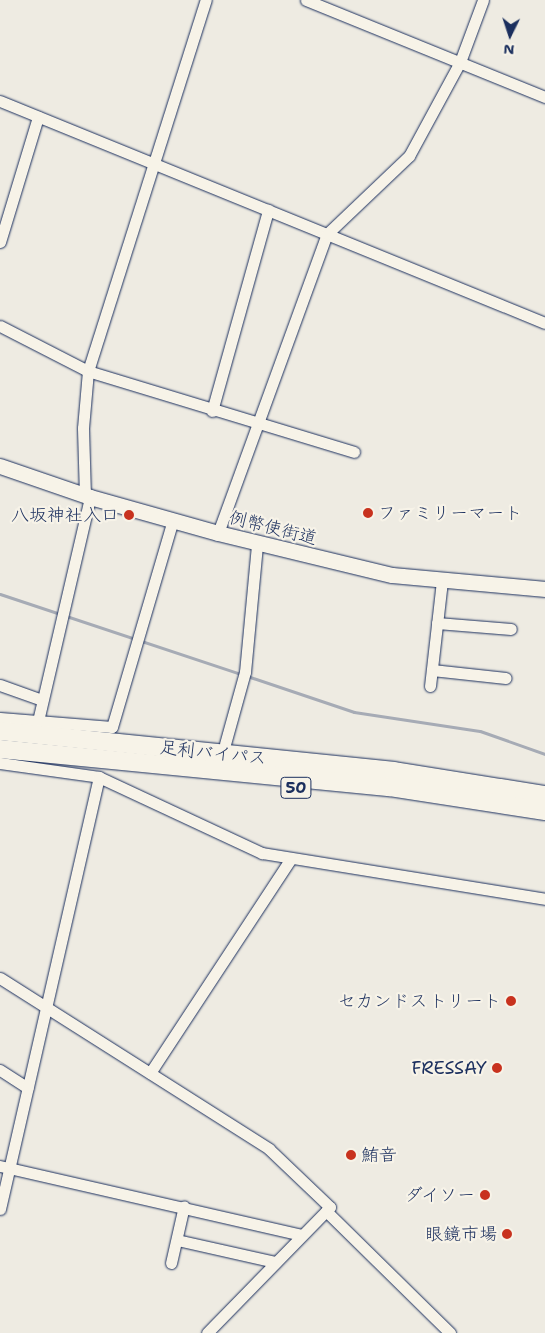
<!DOCTYPE html>
<html>
<head>
<meta charset="utf-8">
<style>
  body { margin:0 }
  #map { position:relative; width:545px; height:1333px; overflow:hidden; background:#eeebe2; font-family:"Shantell Sans","Klee One",sans-serif }
  div>[style] { position:absolute }
  [style*='--x'] { left:calc(var(--x)*1px); top:calc(var(--y)*1px); width:calc(var(--w)*1px); rotate:calc(var(--a)*1deg) }
  .stream>* { height:3px; margin:-1.5px; padding:0 1.5px; transform-origin:1.5px; border-radius:1.5px; background:#a6abb5 }
  .roads { filter:drop-shadow(0 0 1px #1b2f5e) drop-shadow(0 0 1px #1b2f5e) }
  .minor>* { height:11px; margin:-5.5px; padding:0 5.5px; transform-origin:5.5px; border-radius:5.5px; background:#f7f3e8 }
  .major>* { height:15px; margin:-7.5px; padding:0 7.5px; transform-origin:7.5px; border-radius:7.5px; background:#f7f3e8 }
  .highway>* { height:18px; margin:-9px; padding:0 9px; transform-origin:9px; border-radius:9px; background:#f7f3e8 }
  .dots>* { width:14px; height:14px; translate:-50% -50%; box-sizing:border-box; border:2px solid #f7f3e8; border-radius:50% }
  span { translate:-50% -50%; white-space:nowrap; text-align:center; line-height:1.15; -webkit-text-stroke:4.5px #f7f3e8; paint-order:stroke }
  .shield-label span { padding:1px 4px; background:#f7f3e8; border:1px solid; border-radius:4px; -webkit-text-stroke-width:0 }
  .shield-label { font-size:16px; color:#1b2f5e; font-weight:700 }
  .poi-label { font-size:18px; color:#1b2f5e }
  .left { translate:0 -50%; text-align:left }
  .right { translate:-100% -50%; text-align:right }
  .street-label { font-size:18px; color:#1b2f5e }
  .north { position:absolute; left:485px; top:10px; width:50px; height:50px; -webkit-text-stroke:4px #f7f3e8; paint-order:stroke; rotate:184deg; font-size:14px; font-weight:700; line-height:20px; text-align:center; color:#1b2f5e }
  .north::after { content:''; display:block; margin:auto; width:18px; height:22px; background:#1b2f5e; clip-path:polygon(50% 0,100% 100%,50% 72%,0 100%) }
</style>
</head>
<body>
<div id="map">
  <div class="stream">
    <div style="--x:0;--y:594;--w:254;--a:18.4"></div>
    <div style="--x:247;--y:676;--w:113;--a:18.6"></div>
    <div style="--x:354;--y:712;--w:127;--a:8.6"></div>
    <div style="--x:480;--y:731;--w:69;--a:19.5"></div>
  </div>
  <div class="roads">
    <div class="minor">
      <div style="--x:306;--y:0;--w:258;--a:22.1"></div>
      <div style="--x:0;--y:101;--w:588;--a:22.16"></div>
      <div style="--x:0;--y:242;--w:131;--a:-73.1"></div>
      <div style="--x:0;--y:326;--w:99;--a:27.1"></div>
      <div style="--x:88;--y:371;--w:278;--a:16.9"></div>
      <div style="--x:212;--y:411;--w:209;--a:-74.4"></div>
      <div style="--x:85;--y:496;--w:68;--a:-91.7"></div>
      <div style="--x:83;--y:428;--w:57;--a:-85"></div>
      <div style="--x:88;--y:371;--w:389;--a:-72.4"></div>
      <div style="--x:218;--y:533;--w:318;--a:-70"></div>
      <div style="--x:327;--y:234;--w:113;--a:-43.6"></div>
      <div style="--x:409;--y:156;--w:107;--a:-61.5"></div>
      <div style="--x:460;--y:62;--w:66;--a:-69.6"></div>
      <div style="--x:437;--y:623;--w:74;--a:4.6"></div>
      <div style="--x:432;--y:670;--w:74;--a:6.2"></div>
      <div style="--x:0;--y:685;--w:45;--a:19.7"></div>
      <div style="--x:430;--y:686;--w:106;--a:-83.5"></div>
      <div style="--x:0;--y:718;--w:112;--a:4.6"></div>
      <div style="--x:112;--y:727;--w:216;--a:-73.6"></div>
      <div style="--x:38;--y:721;--w:230;--a:-76.9"></div>
      <div style="--x:225;--y:744;--w:75;--a:-74.5"></div>
      <div style="--x:245;--y:672;--w:129;--a:-84.6"></div>
      <div style="--x:0;--y:763;--w:100;--a:8"></div>
      <div style="--x:99;--y:777;--w:180;--a:25"></div>
      <div style="--x:262;--y:853;--w:287;--a:9.2"></div>
      <div style="--x:0;--y:978;--w:319;--a:32.4"></div>
      <div style="--x:269;--y:1149;--w:84;--a:43.6"></div>
      <div style="--x:330;--y:1207;--w:176;--a:134.3"></div>
      <div style="--x:0;--y:1070;--w:33;--a:33"></div>
      <div style="--x:150;--y:1073;--w:255;--a:-56.7"></div>
      <div style="--x:0;--y:1166;--w:309;--a:12.9"></div>
      <div style="--x:0;--y:1209;--w:443;--a:-77.1"></div>
      <div style="--x:326;--y:1211;--w:174;--a:44.5"></div>
      <div style="--x:177;--y:1240;--w:100;--a:12.7"></div>
      <div style="--x:171;--y:1263;--w:58;--a:-77.2"></div>
    </div>
    <div class="major">
      <div style="--x:0;--y:466;--w:95;--a:19"></div>
      <div style="--x:90;--y:497;--w:133;--a:15.7"></div>
      <div style="--x:218;--y:533;--w:179;--a:13.6"></div>
      <div style="--x:392;--y:575;--w:154;--a:5.2"></div>
    </div>
    <div class="highway">
      <div style="--x:0;--y:731;--w:395;--a:5.8"></div>
      <div style="--x:393;--y:771;--w:154;--a:9"></div>
      <div style="--x:0;--y:749;--w:392;--a:5.6"></div>
      <div style="--x:390;--y:787;--w:157;--a:8.8"></div>
    </div>
  </div>
  <div class="dots">
    <div style="left:368px;top:513px;background:#c8321e"></div>
    <div style="left:129px;top:515px;background:#c8321e"></div>
    <div style="left:511px;top:1001px;background:#c8321e"></div>
    <div style="left:497px;top:1068px;background:#c8321e"></div>
    <div style="left:351px;top:1155px;background:#c8321e"></div>
    <div style="left:485px;top:1195px;background:#c8321e"></div>
    <div style="left:507px;top:1234px;background:#c8321e"></div>
  </div>
  <div class="shield-label">
    <span style="left:296px;top:788px">50</span>
  </div>
  <div class="poi-label">
    <span class="left" style="left:378px;top:513px">ファミリーマート</span>
    <span class="right" style="left:119px;top:515px">八坂神社入口</span>
    <span class="right" style="left:501px;top:1001px">セカンドストリート</span>
    <span class="right" style="left:487px;top:1068px">FRESSAY</span>
    <span class="left" style="left:361px;top:1155px">鮪音</span>
    <span class="right" style="left:475px;top:1195px">ダイソー</span>
    <span class="right" style="left:497px;top:1234px">眼鏡市場</span>
  </div>
  <div class="street-label">
    <span style="left:273px;top:528px;rotate:14deg">例幣使街道</span>
    <span style="left:213px;top:753px;rotate:6deg">足利バイパス</span>
  </div>
  <div class="north">N</div>
</div>
</body>
</html>
